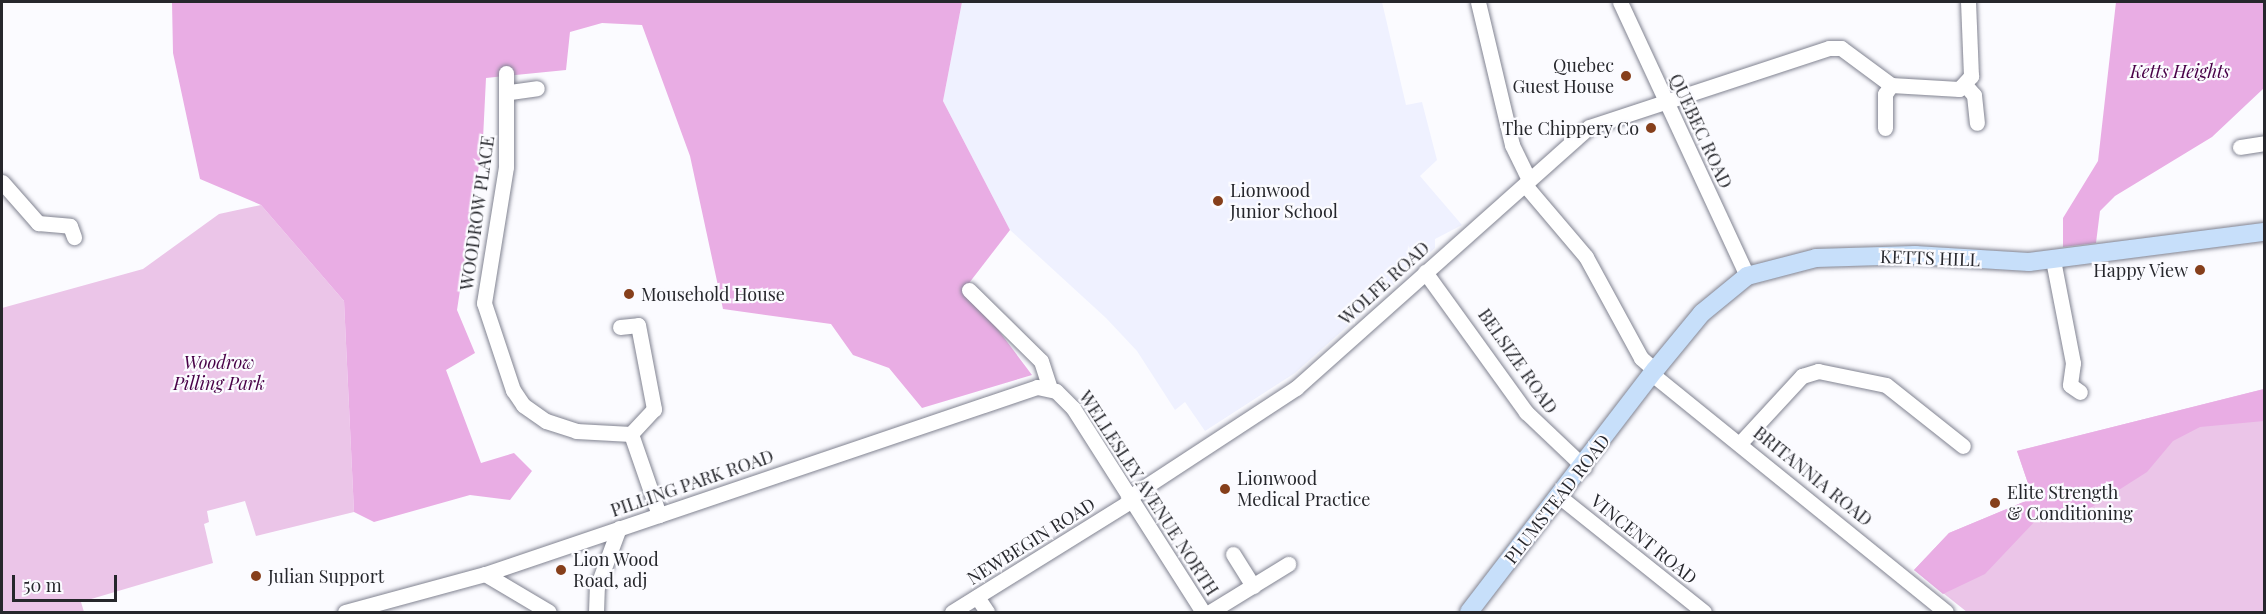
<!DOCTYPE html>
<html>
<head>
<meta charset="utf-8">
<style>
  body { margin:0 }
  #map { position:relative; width:2266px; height:614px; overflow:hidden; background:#fbfbff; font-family:"Playfair Display",serif }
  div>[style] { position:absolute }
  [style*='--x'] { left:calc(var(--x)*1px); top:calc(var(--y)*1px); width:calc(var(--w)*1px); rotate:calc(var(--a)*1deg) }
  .built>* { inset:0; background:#eff1ff }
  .green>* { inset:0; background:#ebc5e8 }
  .forest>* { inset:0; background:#e9ade4 }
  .roads { filter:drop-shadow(0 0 2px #818391) drop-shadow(0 0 2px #818391) }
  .minor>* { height:15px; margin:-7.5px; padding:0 7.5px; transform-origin:7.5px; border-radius:7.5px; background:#fff }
  .major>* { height:18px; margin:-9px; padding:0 9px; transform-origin:9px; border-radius:9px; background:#c7dffa }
  .dots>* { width:16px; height:16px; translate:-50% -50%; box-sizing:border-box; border:3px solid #fbfbff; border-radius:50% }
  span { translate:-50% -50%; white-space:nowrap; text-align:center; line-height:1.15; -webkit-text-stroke:4.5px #fbfbff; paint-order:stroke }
  .poi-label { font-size:18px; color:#26272c }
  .right { translate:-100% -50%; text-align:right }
  .left { translate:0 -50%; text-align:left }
  .park-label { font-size:18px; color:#480047; font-style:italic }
  .street-label { font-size:18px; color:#26272c }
  .frame { position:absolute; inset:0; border:3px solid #26272c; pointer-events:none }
  .scale { position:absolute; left:12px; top:575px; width:105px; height:27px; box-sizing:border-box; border:3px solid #26272c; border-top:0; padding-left:8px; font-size:18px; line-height:21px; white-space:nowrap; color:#26272c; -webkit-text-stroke:4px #fbfbff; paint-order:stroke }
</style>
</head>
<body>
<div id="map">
  <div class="built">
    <div style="clip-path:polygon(962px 2px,1382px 2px,1406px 105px,1422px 102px,1437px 160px,1420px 176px,1462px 225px,1435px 239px,1435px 248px,1295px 373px,1205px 431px,1185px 402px,1175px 410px,1137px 351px,1106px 318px,1010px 230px,943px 101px)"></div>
  </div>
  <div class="green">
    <div style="clip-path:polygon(261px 205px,344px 301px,354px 512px,256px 536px,245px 501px,207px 511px,209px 522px,204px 524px,213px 563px,81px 602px,84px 612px,2px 612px,2px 308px,143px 269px,219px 214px)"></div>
    <div style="clip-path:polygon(2264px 389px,2264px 612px,1967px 612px,1914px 570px,1949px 533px,2033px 498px,2017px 451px)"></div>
  </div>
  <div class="forest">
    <div style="clip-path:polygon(172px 2px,962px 2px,943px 101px,1010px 230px,966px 287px,1032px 375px,922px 408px,889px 368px,853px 355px,831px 324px,723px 309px,690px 156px,642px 25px,602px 23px,570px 32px,566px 70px,486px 78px,483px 139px,457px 310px,475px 353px,446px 370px,481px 463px,514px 453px,532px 471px,510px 500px,470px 495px,374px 522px,354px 512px,344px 301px,261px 205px,200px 179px,173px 53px)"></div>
    <div style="clip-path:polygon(2116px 2px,2264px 2px,2264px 88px,2212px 137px,2115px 196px,2100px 211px,2096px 243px,2063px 247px,2063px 218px,2098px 161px)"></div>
    <div style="clip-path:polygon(2264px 389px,2264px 421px,2200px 427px,2173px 441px,2147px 472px,2092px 507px,2038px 518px,1985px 574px,1943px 594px,1914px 570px,1949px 533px,2033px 498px,2017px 451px)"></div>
  </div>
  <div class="roads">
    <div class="minor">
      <div style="--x:1478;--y:2;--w:147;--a:76.6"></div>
      <div style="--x:1512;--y:145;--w:39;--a:64"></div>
      <div style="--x:1620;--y:2;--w:302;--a:65.1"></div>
      <div style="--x:506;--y:73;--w:94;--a:90"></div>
      <div style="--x:506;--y:167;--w:138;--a:99.2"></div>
      <div style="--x:484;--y:303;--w:92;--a:71.6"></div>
      <div style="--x:513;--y:390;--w:18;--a:56"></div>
      <div style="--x:523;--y:405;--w:28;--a:35"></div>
      <div style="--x:546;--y:421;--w:32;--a:18"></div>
      <div style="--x:576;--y:431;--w:55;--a:3.1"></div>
      <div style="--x:631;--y:434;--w:86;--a:70.9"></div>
      <div style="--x:1966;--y:86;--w:12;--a:48"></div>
      <div style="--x:1974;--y:95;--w:28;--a:84"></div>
      <div style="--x:510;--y:92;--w:27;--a:-8"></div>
      <div style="--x:1885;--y:128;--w:34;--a:-90"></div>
      <div style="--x:1885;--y:94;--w:11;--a:-56"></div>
      <div style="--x:2240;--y:147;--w:24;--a:-9"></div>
      <div style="--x:2;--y:182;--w:55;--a:48.7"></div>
      <div style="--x:38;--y:223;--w:32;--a:5"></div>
      <div style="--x:70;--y:226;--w:12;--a:70"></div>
      <div style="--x:1525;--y:185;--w:94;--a:49.7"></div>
      <div style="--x:1586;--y:257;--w:115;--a:61.4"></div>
      <div style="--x:1641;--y:358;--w:18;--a:41"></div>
      <div style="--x:2053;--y:260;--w:105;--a:79"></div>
      <div style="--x:2073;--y:363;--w:22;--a:98"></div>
      <div style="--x:2070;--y:385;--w:12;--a:35"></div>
      <div style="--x:1425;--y:272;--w:173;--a:54.2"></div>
      <div style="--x:1526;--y:412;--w:80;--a:43.5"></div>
      <div style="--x:969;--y:290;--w:101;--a:44.6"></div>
      <div style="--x:1041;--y:361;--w:28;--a:72"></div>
      <div style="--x:620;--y:327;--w:18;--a:-6"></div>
      <div style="--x:638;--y:325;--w:86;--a:79.2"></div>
      <div style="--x:654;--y:409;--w:34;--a:133"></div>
      <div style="--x:1652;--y:374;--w:378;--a:39"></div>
      <div style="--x:1741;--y:442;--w:90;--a:-47.3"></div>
      <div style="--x:1802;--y:376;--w:17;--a:-17"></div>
      <div style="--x:1818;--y:371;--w:69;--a:11.6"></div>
      <div style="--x:1886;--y:385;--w:98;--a:38.4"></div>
      <div style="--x:1560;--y:497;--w:184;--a:38.6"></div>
      <div style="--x:1128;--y:498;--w:201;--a:-33.2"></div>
      <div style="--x:1296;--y:388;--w:392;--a:-41.7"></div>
      <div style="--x:1589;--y:127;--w:253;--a:-18.2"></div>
      <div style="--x:1829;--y:48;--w:12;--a:0"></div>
      <div style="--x:1841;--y:48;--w:62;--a:36.5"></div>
      <div style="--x:1891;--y:85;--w:68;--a:3.4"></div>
      <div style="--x:1959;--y:89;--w:18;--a:-47"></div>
      <div style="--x:1971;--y:76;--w:74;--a:-92.3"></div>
      <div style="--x:1233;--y:554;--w:38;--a:58"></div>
      <div style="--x:485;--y:574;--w:74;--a:30.7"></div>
      <div style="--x:977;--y:597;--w:18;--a:56"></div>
      <div style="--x:345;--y:612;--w:145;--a:-15.2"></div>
      <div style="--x:485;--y:574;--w:583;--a:-18.71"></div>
      <div style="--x:1037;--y:387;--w:19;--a:12"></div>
      <div style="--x:1056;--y:391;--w:24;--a:45"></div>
      <div style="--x:1073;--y:408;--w:242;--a:57.5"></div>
      <div style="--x:596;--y:612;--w:25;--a:-88"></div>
      <div style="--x:597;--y:587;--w:63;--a:-69.6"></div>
      <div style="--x:952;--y:612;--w:210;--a:-31.9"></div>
      <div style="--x:1210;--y:612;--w:92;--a:-31.6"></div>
    </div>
    <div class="major">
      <div style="--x:1469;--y:612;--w:305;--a:-52.5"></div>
      <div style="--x:1655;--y:370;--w:74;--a:-50.5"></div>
      <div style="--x:1702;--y:313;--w:58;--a:-39.4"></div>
      <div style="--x:1747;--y:276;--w:71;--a:-14.6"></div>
      <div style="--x:1816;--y:258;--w:99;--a:-1.7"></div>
      <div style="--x:1915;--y:255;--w:114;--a:3.5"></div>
      <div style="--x:2029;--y:262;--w:237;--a:-7.3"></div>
    </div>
  </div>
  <div class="dots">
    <div style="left:1626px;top:76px;background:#863f1b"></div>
    <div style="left:1651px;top:128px;background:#863f1b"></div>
    <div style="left:1218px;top:201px;background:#863f1b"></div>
    <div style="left:2200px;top:270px;background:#863f1b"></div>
    <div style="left:629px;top:294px;background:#863f1b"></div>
    <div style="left:1225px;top:489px;background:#863f1b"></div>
    <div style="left:1995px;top:503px;background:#863f1b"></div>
    <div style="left:561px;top:570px;background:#863f1b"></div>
    <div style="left:256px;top:576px;background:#863f1b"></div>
  </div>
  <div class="poi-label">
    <span class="right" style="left:1614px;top:76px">Quebec<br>Guest House</span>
    <span class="right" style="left:1639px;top:128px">The Chippery Co</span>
    <span class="left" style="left:1230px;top:201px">Lionwood<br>Junior School</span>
    <span class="right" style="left:2188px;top:270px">Happy View</span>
    <span class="left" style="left:641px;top:294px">Mousehold House</span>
    <span class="left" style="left:1237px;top:489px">Lionwood<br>Medical Practice</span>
    <span class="left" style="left:2007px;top:503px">Elite Strength<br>&amp; Conditioning</span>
    <span class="left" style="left:573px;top:570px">Lion Wood<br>Road, adj</span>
    <span class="left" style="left:268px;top:576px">Julian Support</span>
  </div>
  <div class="park-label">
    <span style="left:2180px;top:71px">Ketts Heights</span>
    <span style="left:219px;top:373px">Woodrow<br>Pilling Park</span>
  </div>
  <div class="street-label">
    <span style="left:1701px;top:131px;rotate:65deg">QUEBEC ROAD</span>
    <span style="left:477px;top:213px;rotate:-82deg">WOODROW PLACE</span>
    <span style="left:1930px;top:258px;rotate:2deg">KETTS HILL</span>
    <span style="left:1384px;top:283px;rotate:-42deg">WOLFE ROAD</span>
    <span style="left:1518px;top:361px;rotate:55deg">BELSIZE ROAD</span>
    <span style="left:1813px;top:476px;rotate:39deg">BRITANNIA ROAD</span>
    <span style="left:692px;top:483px;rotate:-19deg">PILLING PARK ROAD</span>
    <span style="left:1149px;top:493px;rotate:57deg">WELLESLEY AVENUE NORTH</span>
    <span style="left:1557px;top:499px;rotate:-52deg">PLUMSTEAD ROAD</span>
    <span style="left:1644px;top:539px;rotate:39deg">VINCENT ROAD</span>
    <span style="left:1031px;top:541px;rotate:-32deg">NEWBEGIN ROAD</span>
  </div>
  <div class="frame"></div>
  <div class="scale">50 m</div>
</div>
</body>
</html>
